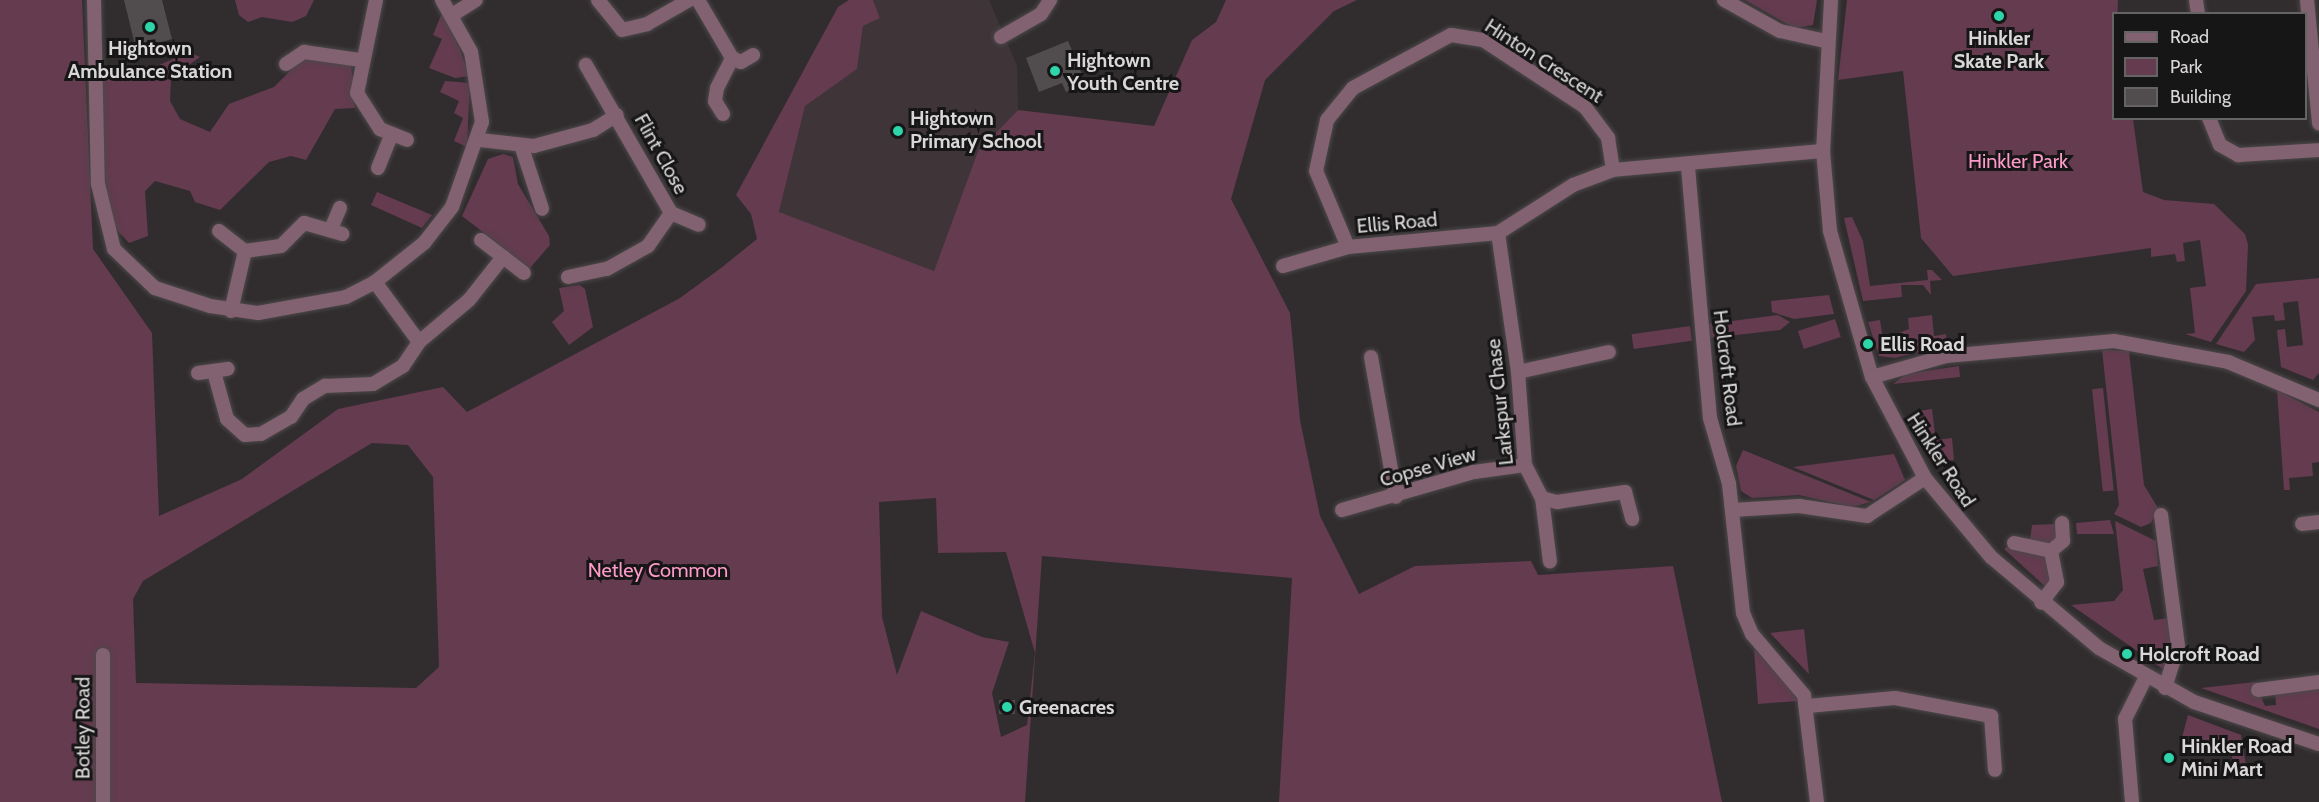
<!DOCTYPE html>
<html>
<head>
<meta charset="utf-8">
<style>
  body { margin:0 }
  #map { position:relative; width:2319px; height:802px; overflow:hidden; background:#312d2e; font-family:Cabin,sans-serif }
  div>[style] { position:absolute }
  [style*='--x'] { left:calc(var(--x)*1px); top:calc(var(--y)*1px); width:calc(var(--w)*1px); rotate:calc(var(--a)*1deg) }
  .built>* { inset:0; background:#3f3539 }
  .green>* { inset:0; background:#643b4f; transform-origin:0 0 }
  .building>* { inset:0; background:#514d4f; transform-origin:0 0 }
  .roads { filter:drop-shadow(0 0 2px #4c4849) drop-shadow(0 0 2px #4c4849) }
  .minor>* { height:14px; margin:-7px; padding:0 7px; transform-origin:7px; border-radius:7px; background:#826270 }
  .dots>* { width:16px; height:16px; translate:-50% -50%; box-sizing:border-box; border:3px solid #171616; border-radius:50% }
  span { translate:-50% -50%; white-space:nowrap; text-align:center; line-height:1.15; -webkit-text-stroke:6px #171616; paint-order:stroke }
  .poi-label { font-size:20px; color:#d9d7d8; font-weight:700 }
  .left { translate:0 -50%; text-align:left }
  .street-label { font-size:20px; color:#d9d7d8 }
  .park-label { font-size:20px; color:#fd9ac9 }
  .legend { position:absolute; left:2112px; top:12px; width:195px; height:108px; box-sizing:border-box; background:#171616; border:2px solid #656364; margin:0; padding:8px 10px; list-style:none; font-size:18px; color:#d9d7d8 }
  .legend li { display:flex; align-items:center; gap:12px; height:30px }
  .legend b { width:30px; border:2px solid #656364 }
</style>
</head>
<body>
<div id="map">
  <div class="built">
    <div style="clip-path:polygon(873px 0,989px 0,1017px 66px,1018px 110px,978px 151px,934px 271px,779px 213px,805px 105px,857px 69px,863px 26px,880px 18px)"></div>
  </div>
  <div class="green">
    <div style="clip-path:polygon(evenodd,0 0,82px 0,93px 249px,152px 333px,159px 516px,242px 479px,338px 409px,443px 387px,467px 412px,680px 298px,721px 268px,757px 239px,751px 214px,736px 195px,838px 7px,849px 0,873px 0,880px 18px,863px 26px,857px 69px,805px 106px,779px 212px,934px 271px,978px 151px,1018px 110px,1154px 126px,1192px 40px,1216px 22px,1226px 0,1357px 0,1334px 11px,1265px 80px,1231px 199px,1290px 313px,1300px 420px,1320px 516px,1359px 594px,1415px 566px,1531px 561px,1538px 575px,1673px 566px,1722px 802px,1279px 802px,1292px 578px,1042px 556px,1025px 802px,0 802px,0 0,372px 443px,408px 445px,433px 477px,439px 667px,416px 688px,136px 683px,133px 599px,143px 581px,372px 443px,0 0,936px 498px,938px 553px,1006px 552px,1035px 653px,1027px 725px,1001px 737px,992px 693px,1009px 642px,982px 637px,921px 611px,897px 675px,882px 617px,879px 502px,936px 498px)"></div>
    <div style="clip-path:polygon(235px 0,314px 0,306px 16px,292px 22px,262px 17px,248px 22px,239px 15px)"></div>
    <div style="clip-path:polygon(1745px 0,1817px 0,1813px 25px,1794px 28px)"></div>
    <div style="clip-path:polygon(1847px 0,2118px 0,2114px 118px,2133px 119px,2143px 192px,2164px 200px,2214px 204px,2245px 234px,2248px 245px,2246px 291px,2211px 342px,2185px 334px,2195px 333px,2190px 288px,2206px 286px,2200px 240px,2183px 243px,2185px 261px,2177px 262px,2175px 254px,2151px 257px,2151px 248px,1953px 276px,1921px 238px,1903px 71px,1838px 80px)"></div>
    <div style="clip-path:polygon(442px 13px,459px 47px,469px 76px,455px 78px,429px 68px,442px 39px,433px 35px)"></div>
    <div style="clip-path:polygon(189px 52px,200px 57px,171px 78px,170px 101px,180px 119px,210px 132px,229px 104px,274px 87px,302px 59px,351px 64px,355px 108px,335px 109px,306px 160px,291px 156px,269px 162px,220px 210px,195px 202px,190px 191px,155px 181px,145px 191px,148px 236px,129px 243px,117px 230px,106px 198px,101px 68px,157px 66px)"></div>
    <div style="clip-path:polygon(445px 81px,470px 83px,467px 147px,454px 141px,463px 118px,454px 113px,459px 101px,440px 92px)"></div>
    <div style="clip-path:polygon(503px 154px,513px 157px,518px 184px,549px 236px,550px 245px,530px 268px,462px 216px,488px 159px)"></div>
    <div style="clip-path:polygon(377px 192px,432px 215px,422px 228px,371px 205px)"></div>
    <div style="clip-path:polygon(1852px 217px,1863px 241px,1870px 286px,1928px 280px,1927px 270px,1932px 270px,1942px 280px,1930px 281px,1931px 295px,1923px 285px,1901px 285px,1902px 297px,1863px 301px,1844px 218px)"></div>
    <div style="clip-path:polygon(2319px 278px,2319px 373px,2313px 380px,2281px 367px,2277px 330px,2285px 329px,2287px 347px,2303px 345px,2298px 301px,2283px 303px,2285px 320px,2275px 321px,2274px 315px,2252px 317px,2255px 340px,2244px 352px,2216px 344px,2256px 284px)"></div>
    <div style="clip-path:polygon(580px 285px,585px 289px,593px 327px,569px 345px,552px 322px,564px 311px,559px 288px)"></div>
    <div style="clip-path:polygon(1829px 295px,1834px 314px,1794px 319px,1772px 312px,1771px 301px)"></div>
    <div style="clip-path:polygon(1778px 315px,1790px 322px,1780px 330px,1710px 338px,1709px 324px)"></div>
    <div style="clip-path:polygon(1932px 315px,1934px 336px,1946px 334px,1947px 345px,1895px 358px,1879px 356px,1868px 322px,1880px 320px,1883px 339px,1909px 329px,1908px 318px)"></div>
    <div style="left:1835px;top:319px;width:19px;height:39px;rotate:72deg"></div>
    <div style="left:1690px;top:326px;width:15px;height:59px;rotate:82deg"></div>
    <div style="clip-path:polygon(2102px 350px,2129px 351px,2144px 485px,2158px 508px,2151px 523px,2141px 527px,2114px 514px,2119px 505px)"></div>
    <div style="clip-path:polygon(1959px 366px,1960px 377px,1893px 384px,1906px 374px)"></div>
    <div style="left:2103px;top:388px;width:103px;height:11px;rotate:84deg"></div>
    <div style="clip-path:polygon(2277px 390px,2319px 412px,2319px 462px,2312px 463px,2313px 476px,2289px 478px,2290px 490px,2284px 490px)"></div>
    <div style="clip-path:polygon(1932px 409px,1935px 434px,1916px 436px,1911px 427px,1920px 426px,1918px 411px)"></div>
    <div style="clip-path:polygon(1952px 438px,1954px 460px,1932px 463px,1928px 456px,1939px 455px,1937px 448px,1924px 449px,1920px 442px)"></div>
    <div style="clip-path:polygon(1743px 450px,1871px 502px,1852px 507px,1799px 495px,1752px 498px,1741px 491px,1736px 466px)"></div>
    <div style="clip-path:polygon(1894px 454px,1905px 480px,1874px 500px,1793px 467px)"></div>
    <div style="clip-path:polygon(2110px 520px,2114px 534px,2077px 534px,2076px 523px)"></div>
    <div style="clip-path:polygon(2115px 521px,2156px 541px,2158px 566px,2143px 569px,2154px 620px,2168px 618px,2174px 641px,2166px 671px,2071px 605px,2114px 601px,2123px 590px)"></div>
    <div style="clip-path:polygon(2058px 524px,2060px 535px,2050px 545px,2030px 541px,2032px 525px)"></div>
    <div style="clip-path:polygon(2008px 546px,2044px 554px,2052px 575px,2049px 590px,2004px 549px)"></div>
    <div style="clip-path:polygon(1804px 629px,1809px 674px,1770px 633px)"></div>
    <div style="clip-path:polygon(1754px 649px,1790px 686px,1798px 701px,1758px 704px)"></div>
    <div style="clip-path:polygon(2255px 682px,2265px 706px,2276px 705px,2275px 692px,2319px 686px,2319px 729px,2201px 688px)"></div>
    <div style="clip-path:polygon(2188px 715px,2241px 735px,2247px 771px,2234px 772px,2230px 742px,2180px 745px)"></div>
  </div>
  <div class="building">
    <div style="clip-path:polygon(124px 0,162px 0,172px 39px,136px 49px)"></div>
    <div style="clip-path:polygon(1068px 41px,1086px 84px,1066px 92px,1062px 83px,1039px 92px,1026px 58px)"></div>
    <div style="left:999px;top:700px;width:16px;height:14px"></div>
  </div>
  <div class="roads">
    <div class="minor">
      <div style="--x:94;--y:0;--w:184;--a:88.8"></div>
      <div style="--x:98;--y:184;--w:67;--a:76.2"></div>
      <div style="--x:114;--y:249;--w:57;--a:43.6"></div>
      <div style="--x:155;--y:288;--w:58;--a:18.1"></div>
      <div style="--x:210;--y:306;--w:49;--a:8.3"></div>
      <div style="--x:258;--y:313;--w:89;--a:-10.3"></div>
      <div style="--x:346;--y:297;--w:33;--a:-27"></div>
      <div style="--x:375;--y:282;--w:63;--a:-38.5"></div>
      <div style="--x:424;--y:243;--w:46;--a:-52.1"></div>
      <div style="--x:452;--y:207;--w:90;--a:-70.6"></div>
      <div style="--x:482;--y:122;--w:71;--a:-98.9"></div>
      <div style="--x:471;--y:52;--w:60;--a:-119.1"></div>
      <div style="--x:376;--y:0;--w:95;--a:101.5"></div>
      <div style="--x:357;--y:93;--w:43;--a:57.4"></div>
      <div style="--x:380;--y:129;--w:29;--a:22"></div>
      <div style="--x:598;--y:0;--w:38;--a:51"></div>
      <div style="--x:622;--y:30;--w:26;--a:-13"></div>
      <div style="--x:647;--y:24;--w:48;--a:-29.7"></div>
      <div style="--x:698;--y:0;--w:67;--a:59.6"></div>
      <div style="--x:1724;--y:0;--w:64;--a:29"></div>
      <div style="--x:1780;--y:31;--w:46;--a:12.5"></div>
      <div style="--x:1831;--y:0;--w:151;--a:93"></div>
      <div style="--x:1823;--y:151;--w:80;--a:85"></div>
      <div style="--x:1830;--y:231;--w:152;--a:74"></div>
      <div style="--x:1872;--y:377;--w:114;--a:62.3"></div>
      <div style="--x:1925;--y:478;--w:103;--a:50.1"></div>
      <div style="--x:1991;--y:557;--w:141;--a:40.1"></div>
      <div style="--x:2099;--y:648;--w:109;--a:29.6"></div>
      <div style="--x:2194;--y:702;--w:132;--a:18.6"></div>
      <div style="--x:2196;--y:0;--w:14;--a:82"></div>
      <div style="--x:2307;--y:0;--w:124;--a:84.4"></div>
      <div style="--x:452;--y:15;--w:28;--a:-32"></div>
      <div style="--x:1001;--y:37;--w:46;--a:-29.9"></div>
      <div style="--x:1041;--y:14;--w:17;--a:-57"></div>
      <div style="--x:286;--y:64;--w:22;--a:-34"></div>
      <div style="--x:304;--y:52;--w:58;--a:8"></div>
      <div style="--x:723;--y:114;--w:15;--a:-122"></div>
      <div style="--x:715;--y:101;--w:13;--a:-81"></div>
      <div style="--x:717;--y:88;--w:34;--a:-63"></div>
      <div style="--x:732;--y:58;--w:10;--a:24"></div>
      <div style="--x:741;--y:62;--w:14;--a:-30"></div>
      <div style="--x:2209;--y:118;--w:29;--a:68"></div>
      <div style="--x:2220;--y:145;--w:21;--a:29"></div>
      <div style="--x:2238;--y:155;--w:81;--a:-3.5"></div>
      <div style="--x:480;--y:140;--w:54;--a:6.3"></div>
      <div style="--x:534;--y:146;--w:61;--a:-15.2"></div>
      <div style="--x:593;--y:130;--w:28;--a:-32"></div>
      <div style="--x:522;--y:148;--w:64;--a:71.8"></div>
      <div style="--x:1688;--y:167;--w:252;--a:85"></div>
      <div style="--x:1710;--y:418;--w:69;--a:73.9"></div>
      <div style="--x:1729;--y:484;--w:130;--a:83.8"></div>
      <div style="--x:1743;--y:613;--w:23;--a:67"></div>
      <div style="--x:1752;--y:634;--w:80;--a:49.6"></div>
      <div style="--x:1804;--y:695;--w:108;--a:83.1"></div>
      <div style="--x:378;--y:168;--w:37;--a:-68"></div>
      <div style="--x:671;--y:213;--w:30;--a:23"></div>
      <div style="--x:331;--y:229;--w:23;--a:-67"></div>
      <div style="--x:219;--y:231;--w:33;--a:38"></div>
      <div style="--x:1498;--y:233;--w:140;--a:81.8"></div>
      <div style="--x:1518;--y:372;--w:93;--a:85.7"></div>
      <div style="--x:1525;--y:465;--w:37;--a:63"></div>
      <div style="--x:1542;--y:498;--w:64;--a:82.9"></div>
      <div style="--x:481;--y:240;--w:54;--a:37.5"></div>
      <div style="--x:1348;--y:247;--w:82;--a:-112.8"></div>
      <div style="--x:1316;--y:171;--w:52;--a:-77.8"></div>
      <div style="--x:1327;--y:120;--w:41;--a:-50.9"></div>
      <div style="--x:1353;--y:88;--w:111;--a:-28.4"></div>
      <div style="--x:1451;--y:35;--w:32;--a:9"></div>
      <div style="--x:1483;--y:40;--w:122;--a:33.3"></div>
      <div style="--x:1585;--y:107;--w:39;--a:53"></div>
      <div style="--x:1608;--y:138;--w:32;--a:81"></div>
      <div style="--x:1283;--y:266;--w:68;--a:-16.3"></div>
      <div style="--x:1348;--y:247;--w:151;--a:-5.3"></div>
      <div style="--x:1498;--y:233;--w:89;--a:-32.6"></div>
      <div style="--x:1573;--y:185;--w:43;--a:-20.6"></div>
      <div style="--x:1613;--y:170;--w:211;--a:-5.2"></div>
      <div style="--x:568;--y:277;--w:40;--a:-12"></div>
      <div style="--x:607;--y:269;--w:47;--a:-29.3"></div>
      <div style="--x:648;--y:246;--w:40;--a:-55.1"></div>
      <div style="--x:671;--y:213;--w:171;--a:-119.9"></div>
      <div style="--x:375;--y:282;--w:74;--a:53.7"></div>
      <div style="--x:231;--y:311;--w:62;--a:-76.9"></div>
      <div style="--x:245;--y:251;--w:36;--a:-8"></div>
      <div style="--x:281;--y:246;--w:33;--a:-45"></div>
      <div style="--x:304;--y:223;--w:40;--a:16"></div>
      <div style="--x:1371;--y:357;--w:142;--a:79.9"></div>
      <div style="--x:214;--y:372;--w:49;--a:74.5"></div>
      <div style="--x:227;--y:419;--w:24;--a:42"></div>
      <div style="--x:245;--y:435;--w:16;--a:-4"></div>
      <div style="--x:261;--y:434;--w:34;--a:-30"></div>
      <div style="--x:291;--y:417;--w:22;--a:-56"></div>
      <div style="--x:303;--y:399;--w:26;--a:-31"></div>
      <div style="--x:325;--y:386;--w:48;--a:-2.4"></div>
      <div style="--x:373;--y:384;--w:35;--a:-31"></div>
      <div style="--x:403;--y:366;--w:29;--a:-56"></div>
      <div style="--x:419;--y:342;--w:65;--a:-40"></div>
      <div style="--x:469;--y:300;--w:55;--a:-51.7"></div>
      <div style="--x:1518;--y:372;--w:93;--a:-12.4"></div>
      <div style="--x:198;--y:373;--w:30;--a:-8"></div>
      <div style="--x:1872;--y:377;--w:77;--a:-15.8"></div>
      <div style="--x:1946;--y:356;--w:169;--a:-5.1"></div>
      <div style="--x:2114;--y:341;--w:116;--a:10.4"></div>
      <div style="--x:2228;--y:362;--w:99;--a:22.7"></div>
      <div style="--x:1542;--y:498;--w:16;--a:15"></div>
      <div style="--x:1557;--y:502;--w:69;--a:-8.4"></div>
      <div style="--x:1625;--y:492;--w:28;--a:75"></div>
      <div style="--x:1342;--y:510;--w:137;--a:-16.1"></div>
      <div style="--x:1474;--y:472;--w:51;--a:-7.8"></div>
      <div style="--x:1732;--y:510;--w:67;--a:-3.4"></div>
      <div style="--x:1799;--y:506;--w:69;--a:8.4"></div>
      <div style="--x:1867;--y:516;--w:69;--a:-33.2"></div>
      <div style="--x:2161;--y:515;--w:132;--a:82.6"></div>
      <div style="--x:2178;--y:646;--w:44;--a:107.2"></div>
      <div style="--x:2302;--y:524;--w:17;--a:-7"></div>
      <div style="--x:2014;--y:543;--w:38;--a:12"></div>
      <div style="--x:2051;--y:551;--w:32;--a:79"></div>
      <div style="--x:2057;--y:582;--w:26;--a:127"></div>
      <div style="--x:2051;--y:551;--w:16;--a:-40"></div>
      <div style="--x:2063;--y:541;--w:18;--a:-93"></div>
      <div style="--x:103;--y:655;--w:147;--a:90"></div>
      <div style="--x:2258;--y:690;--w:62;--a:-7.5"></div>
      <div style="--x:1808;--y:706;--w:87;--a:-5.3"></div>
      <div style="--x:1895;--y:698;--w:98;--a:10.6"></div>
      <div style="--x:1991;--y:716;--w:54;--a:85.8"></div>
      <div style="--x:2132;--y:802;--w:83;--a:-94.8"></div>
      <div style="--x:2125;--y:719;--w:47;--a:-63.4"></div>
    </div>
  </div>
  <div class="dots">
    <div style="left:1999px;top:16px;background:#2ed4aa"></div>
    <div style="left:150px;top:27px;background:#2ed4aa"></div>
    <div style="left:1055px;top:71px;background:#2ed4aa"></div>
    <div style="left:898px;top:131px;background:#2ed4aa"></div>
    <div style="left:1868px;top:344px;background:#2ed4aa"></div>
    <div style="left:2127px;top:654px;background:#2ed4aa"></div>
    <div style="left:1007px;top:707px;background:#2ed4aa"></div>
    <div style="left:2169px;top:758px;background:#2ed4aa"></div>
  </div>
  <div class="poi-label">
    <span style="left:1999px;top:50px">Hinkler<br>Skate Park</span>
    <span style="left:150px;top:60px">Hightown<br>Ambulance Station</span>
    <span class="left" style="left:1067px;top:72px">Hightown<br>Youth Centre</span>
    <span class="left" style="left:910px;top:130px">Hightown<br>Primary School</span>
    <span class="left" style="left:1880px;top:344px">Ellis Road</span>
    <span class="left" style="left:2139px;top:654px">Holcroft Road</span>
    <span class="left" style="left:1019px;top:707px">Greenacres</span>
    <span class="left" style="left:2181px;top:758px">Hinkler Road<br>Mini Mart</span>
  </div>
  <div class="street-label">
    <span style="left:1544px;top:61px;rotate:33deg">Hinton Crescent</span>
    <span style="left:661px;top:154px;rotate:61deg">Flint Close</span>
    <span style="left:1397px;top:223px;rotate:-5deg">Ellis Road</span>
    <span style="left:1727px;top:368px;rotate:83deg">Holcroft Road</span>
    <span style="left:1500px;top:402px;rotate:-96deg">Larkspur Chase</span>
    <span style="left:1941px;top:460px;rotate:57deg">Hinkler Road</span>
    <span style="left:1428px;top:467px;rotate:-16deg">Copse View</span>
    <span style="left:83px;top:728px;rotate:-90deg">Botley Road</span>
  </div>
  <div class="park-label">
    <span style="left:2018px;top:161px">Hinkler Park</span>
    <span style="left:658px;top:570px">Netley Common</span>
  </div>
  <ul class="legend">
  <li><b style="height:8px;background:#826270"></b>Road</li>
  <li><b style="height:16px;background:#643b4f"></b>Park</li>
  <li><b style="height:16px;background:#514d4f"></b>Building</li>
  </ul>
</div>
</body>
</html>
